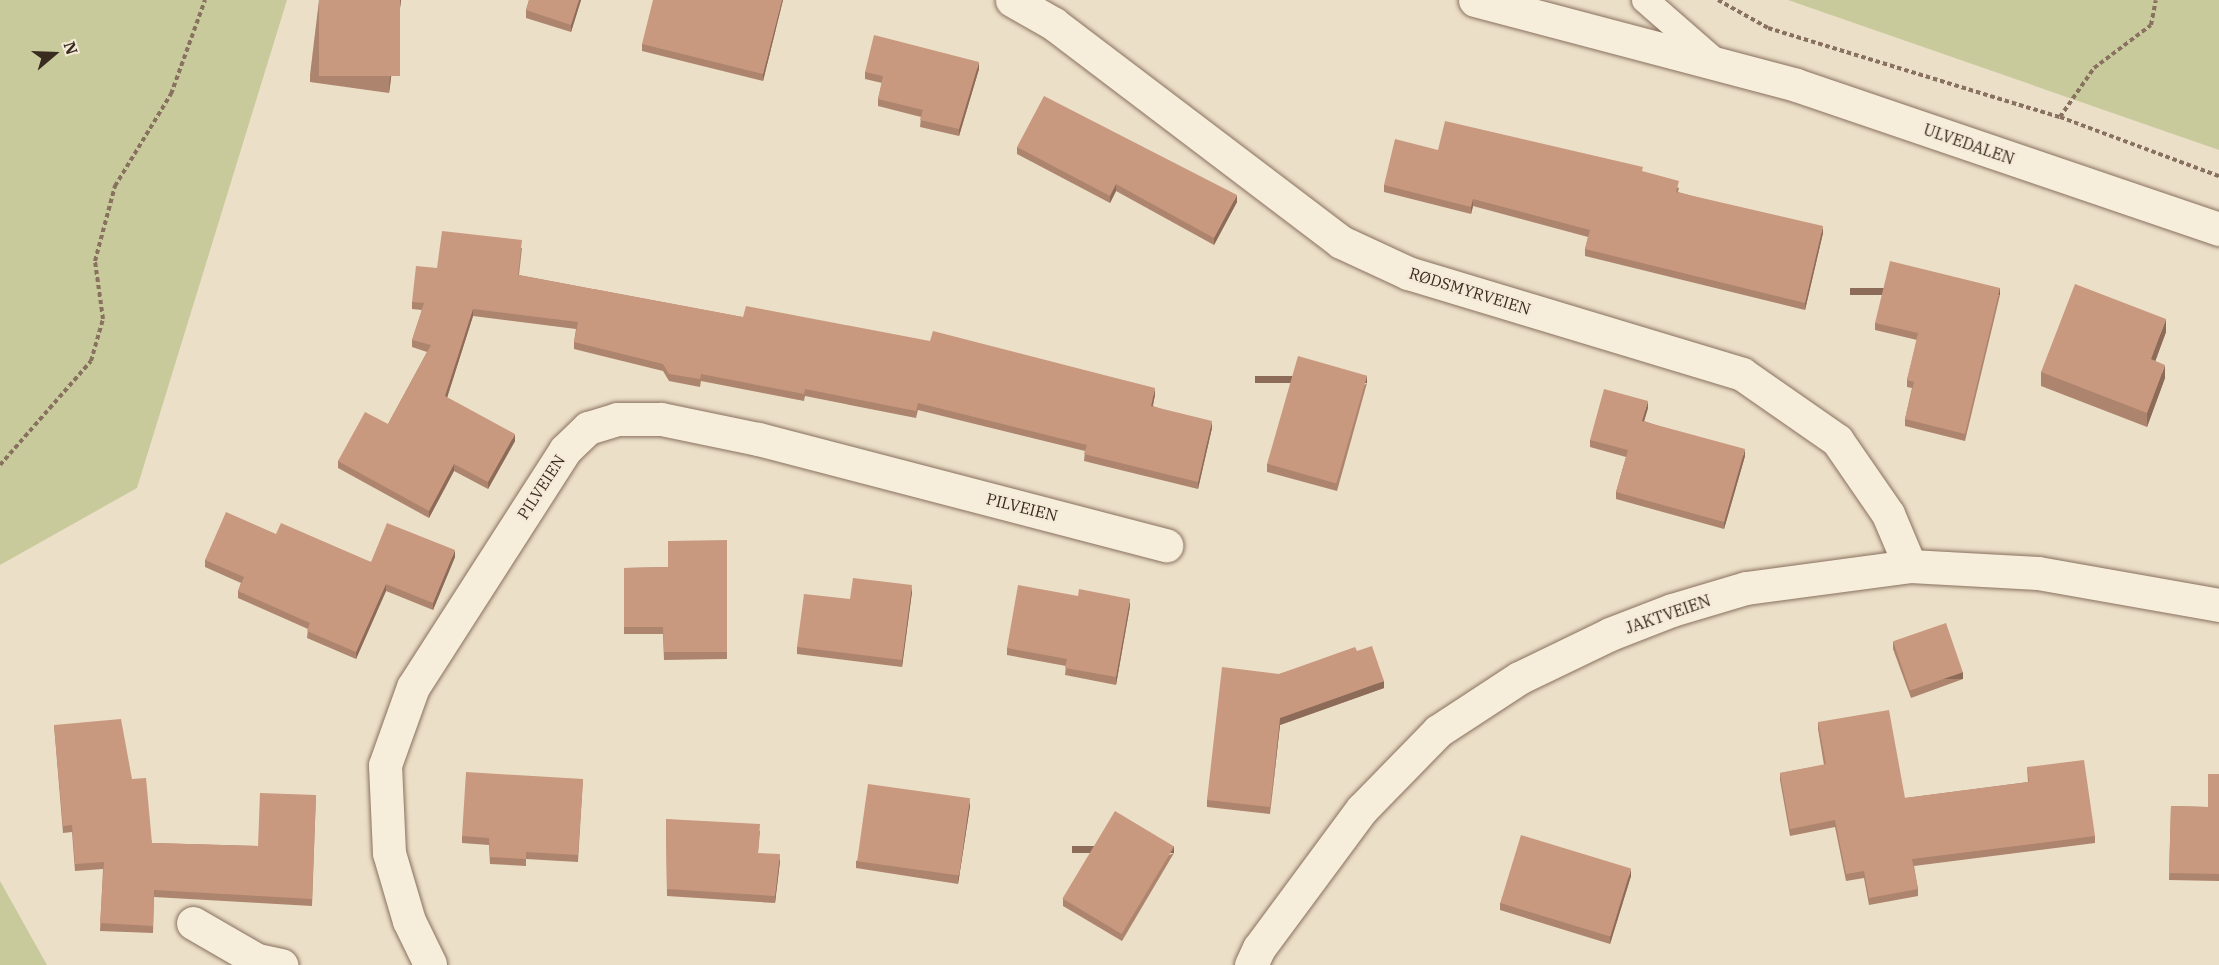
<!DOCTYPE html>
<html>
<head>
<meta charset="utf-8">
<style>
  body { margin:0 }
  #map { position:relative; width:2219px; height:965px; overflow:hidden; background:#ecdfc8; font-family:"IBM Plex Serif",serif }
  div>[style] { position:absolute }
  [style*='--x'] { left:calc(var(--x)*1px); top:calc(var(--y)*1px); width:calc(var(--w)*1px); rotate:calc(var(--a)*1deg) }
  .green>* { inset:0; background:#c8ca9c }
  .path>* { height:4px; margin-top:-2px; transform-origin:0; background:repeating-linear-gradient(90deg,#88715e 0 4.5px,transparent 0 7.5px) }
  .roads { filter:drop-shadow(0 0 2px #88715e) drop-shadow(0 0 2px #88715e) }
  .service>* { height:26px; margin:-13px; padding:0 13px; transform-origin:13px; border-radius:13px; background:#f7eddb }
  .minor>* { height:33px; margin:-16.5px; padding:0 16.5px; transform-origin:16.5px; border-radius:16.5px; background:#f7eddb }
  .wall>* { inset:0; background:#ad846d }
  .shaded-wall>* { inset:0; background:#8d6b59; transform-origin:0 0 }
  .building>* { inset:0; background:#c9997f; transform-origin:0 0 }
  span { translate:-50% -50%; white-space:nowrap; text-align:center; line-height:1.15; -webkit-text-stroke:4.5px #f4ead7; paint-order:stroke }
  .street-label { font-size:16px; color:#392b20 }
  .north { position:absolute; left:24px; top:24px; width:60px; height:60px; -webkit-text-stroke:4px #f4ead7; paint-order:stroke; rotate:71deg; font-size:16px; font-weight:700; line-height:24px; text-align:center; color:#392b20 }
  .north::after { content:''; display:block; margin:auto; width:21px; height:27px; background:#392b20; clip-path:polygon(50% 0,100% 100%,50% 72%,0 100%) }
</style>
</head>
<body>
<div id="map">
  <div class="green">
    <div style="clip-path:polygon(0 0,287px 0,137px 488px,0 565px)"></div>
    <div style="clip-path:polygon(1788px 0,2219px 0,2219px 150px)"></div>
    <div style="clip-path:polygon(0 881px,47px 965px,0 965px)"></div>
  </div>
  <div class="path">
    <div style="--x:1718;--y:0;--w:57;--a:29.2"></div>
    <div style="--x:1768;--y:28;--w:305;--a:17"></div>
    <div style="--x:2060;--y:117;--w:170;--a:20.4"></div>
    <div style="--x:2060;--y:117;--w:60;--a:-55.2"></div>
    <div style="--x:2094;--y:68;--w:71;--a:-37"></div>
    <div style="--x:2151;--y:25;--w:25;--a:-79"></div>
    <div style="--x:0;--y:465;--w:138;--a:-48.8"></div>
    <div style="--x:91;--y:361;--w:44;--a:-74.1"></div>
    <div style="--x:103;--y:319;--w:59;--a:-97.9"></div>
    <div style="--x:95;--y:261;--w:78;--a:-75.1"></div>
    <div style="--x:115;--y:186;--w:108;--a:-58.7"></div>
    <div style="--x:171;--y:94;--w:100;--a:-70.1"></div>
  </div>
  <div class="roads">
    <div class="service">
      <div style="--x:1645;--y:0;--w:94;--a:41.1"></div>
    </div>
    <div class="minor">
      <div style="--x:1012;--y:0;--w:48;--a:29.7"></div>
      <div style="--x:1054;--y:24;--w:360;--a:37.2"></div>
      <div style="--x:1341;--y:242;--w:74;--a:24.8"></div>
      <div style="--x:1408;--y:273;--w:349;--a:16.8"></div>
      <div style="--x:1742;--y:374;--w:116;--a:34.8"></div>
      <div style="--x:1837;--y:440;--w:90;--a:55.4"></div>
      <div style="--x:1888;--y:514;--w:56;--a:67.1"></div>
      <div style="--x:1475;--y:0;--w:332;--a:14.8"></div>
      <div style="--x:1796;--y:85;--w:447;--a:18.8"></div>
      <div style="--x:193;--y:923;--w:74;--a:30"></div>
      <div style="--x:257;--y:960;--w:25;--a:12"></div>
      <div style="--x:430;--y:964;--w:48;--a:-116"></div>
      <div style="--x:409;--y:921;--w:71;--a:-106.4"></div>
      <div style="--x:389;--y:853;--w:88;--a:-92.6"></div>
      <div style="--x:385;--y:765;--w:83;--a:-70.3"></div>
      <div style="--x:413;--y:687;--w:282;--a:-57.3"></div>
      <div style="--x:565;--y:450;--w:32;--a:-44"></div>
      <div style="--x:588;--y:428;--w:30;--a:-17"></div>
      <div style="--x:617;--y:419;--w:44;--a:0"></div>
      <div style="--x:661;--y:419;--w:99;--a:11.7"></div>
      <div style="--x:758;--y:439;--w:422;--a:14.6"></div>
      <div style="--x:1251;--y:965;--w:19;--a:-65"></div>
      <div style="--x:1259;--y:948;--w:173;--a:-53.5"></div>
      <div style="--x:1362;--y:809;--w:109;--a:-45.7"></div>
      <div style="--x:1438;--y:731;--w:97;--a:-33.2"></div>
      <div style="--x:1519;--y:678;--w:101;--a:-25.8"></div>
      <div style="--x:1610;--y:634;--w:66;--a:-21.2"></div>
      <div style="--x:1672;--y:610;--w:77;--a:-16.6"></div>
      <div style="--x:1746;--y:588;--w:165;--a:-7.6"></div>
      <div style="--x:1910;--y:566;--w:128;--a:3.1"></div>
      <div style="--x:2038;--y:573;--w:184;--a:10"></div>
    </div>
  </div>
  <div class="wall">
    <div style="clip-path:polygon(319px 0,401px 0,389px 93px,310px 82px,310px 75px)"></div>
    <div style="clip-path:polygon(529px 0,581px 0,571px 32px,526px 18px,526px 10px)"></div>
    <div style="clip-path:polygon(783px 0,763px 81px,642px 51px,642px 44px)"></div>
    <div style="clip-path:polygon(979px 69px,959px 136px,920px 127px,921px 117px,878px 106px,878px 99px,882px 83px,865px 79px,865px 72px)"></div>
    <div style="clip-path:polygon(1017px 147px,1237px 202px,1214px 245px,1116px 191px,1110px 203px,1017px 154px)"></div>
    <div style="clip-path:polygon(1643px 172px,1679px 188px,1678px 192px,1823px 233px,1805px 310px,1585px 256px,1585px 249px,1588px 237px,1473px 206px,1471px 214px,1384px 192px,1384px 185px)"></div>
    <div style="clip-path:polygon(522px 248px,519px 275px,1155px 395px,1153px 406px,1212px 428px,1198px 489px,1084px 461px,1085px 451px,918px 410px,916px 418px,805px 396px,804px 401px,701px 381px,700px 387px,669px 381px,663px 371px,574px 349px,574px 342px,576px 329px,473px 316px,447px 398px,515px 441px,488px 489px,454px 471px,429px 518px,338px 468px,338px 461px,388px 424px,427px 352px,412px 347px,412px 340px,422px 310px,412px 309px,412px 302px,437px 268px)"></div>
    <div style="clip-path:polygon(2000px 295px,1965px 441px,1905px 426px,1905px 419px,1912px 388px,1907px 387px,1907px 380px,1917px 340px,1875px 330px,1875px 323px)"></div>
    <div style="clip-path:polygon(2166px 332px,2155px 361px,2165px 378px,2147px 427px,2041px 386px,2041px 372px)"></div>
    <div style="clip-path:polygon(1367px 383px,1337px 491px,1267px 472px,1267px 464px)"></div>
    <div style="clip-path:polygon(1648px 408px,1644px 421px,1745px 456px,1724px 529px,1616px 499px,1616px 492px,1626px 457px,1590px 447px,1590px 440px)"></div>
    <div style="clip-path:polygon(276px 534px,371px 562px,455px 557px,433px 610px,386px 591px,356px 659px,307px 638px,308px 629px,238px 598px,238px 591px,241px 583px,205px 567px,205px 560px)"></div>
    <div style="clip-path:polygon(727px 540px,727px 659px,664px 660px,663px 634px,624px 634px,624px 568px,668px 567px)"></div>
    <div style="clip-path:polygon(912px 592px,902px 667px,797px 654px,797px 647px,850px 599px)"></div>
    <div style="clip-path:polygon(1130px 606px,1116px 685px,1065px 675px,1066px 666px,1007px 655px,1007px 648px)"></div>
    <div style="clip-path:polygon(1893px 642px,1963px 679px,1911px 698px,1893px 649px)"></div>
    <div style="clip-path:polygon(1357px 651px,1384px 688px,1280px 725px,1270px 814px,1207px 807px,1207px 800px,1279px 674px)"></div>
    <div style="clip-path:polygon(1818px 722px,1905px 798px,2028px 782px,2027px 767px,2095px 836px,2095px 843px,1914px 866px,1918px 889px,1918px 896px,1869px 905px,1864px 878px,1846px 881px,1835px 827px,1790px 836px,1780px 780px,1780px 773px,1824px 765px,1818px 729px)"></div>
    <div style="clip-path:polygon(54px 725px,132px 779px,152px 843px,258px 846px,316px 795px,312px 906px,154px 897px,153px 933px,100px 931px,103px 869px,75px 871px,72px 832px,63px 833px)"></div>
    <div style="clip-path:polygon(2219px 774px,2219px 881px,2169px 880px,2171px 806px,2208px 807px)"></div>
    <div style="clip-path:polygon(583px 779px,578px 862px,526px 859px,526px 866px,490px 864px,489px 845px,462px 843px,462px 836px)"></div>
    <div style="clip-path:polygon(970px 806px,958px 884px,856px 868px,856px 861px)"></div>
    <div style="clip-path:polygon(666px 819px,760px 831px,758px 853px,780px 861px,775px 903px,667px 896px)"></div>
    <div style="clip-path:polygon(1174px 853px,1122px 941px,1063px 906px,1063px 899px)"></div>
    <div style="clip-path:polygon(1631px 876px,1610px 944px,1500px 910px,1500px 903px)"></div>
  </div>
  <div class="shaded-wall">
    <div style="clip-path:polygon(400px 0,401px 0,389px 93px,389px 86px)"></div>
    <div style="clip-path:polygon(579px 0,581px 0,571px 32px,571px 25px)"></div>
    <div style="clip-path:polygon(782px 0,783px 0,763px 81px,763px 74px)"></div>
    <div style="clip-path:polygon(979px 62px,979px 69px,959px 136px,959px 129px)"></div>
    <div style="clip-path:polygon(1116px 184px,1116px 191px,1110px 203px,1110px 196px)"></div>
    <div style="clip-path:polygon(1237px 195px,1237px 202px,1214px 245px,1214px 238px)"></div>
    <div style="clip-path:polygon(1473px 199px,1473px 206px,1471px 214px,1471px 207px)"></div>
    <div style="clip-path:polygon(1823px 226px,1823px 233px,1805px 310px,1805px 303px)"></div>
    <div style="left:2000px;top:288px;width:7px;height:150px;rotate:90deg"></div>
    <div style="clip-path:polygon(473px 309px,473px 316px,445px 404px,445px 396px)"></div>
    <div style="clip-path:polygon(2166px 319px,2166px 332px,2151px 373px,2151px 359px)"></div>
    <div style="clip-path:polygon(2165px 365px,2165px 378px,2147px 427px,2147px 413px)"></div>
    <div style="left:1367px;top:376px;width:7px;height:112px;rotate:90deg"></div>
    <div style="clip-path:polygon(1155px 388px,1155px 395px,1151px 413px,1151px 406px)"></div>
    <div style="clip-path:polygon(1648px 401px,1648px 408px,1642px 428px,1642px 421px)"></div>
    <div style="clip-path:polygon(1212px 421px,1212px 428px,1198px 489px,1198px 482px)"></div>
    <div style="clip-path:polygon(515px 434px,515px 441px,488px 489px,488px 482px)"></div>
    <div style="clip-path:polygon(1745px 449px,1745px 456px,1724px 529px,1724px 522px)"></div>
    <div style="clip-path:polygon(454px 464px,454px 471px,429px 518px,429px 511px)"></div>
    <div style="clip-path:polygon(455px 550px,455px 557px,433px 610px,433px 603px)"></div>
    <div style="clip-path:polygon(386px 584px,386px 591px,356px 659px,356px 652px)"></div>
    <div style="clip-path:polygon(912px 585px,912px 592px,902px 667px,902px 660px)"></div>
    <div style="clip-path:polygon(1130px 599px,1130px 606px,1116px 685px,1116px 677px)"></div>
    <div style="left:1963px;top:672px;width:7px;height:55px;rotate:90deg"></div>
    <div style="clip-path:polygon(1384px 681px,1384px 688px,1280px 725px,1270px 814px,1280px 718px)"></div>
    <div style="clip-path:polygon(970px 799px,970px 806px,958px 884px,958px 877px)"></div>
    <div style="left:1174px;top:846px;width:7px;height:102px;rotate:90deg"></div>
    <div style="clip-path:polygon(780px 854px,780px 861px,775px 903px,775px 896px)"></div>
    <div style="clip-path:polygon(1631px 869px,1631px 876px,1610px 944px,1610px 937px)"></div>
  </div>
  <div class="building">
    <div style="left:319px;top:0;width:81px;height:76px"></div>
    <div style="clip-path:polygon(529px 0,579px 0,571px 25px,526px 10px)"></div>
    <div style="clip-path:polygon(653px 0,782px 0,763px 74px,642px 44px)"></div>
    <div style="clip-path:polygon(874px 35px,979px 62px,959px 129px,920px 120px,923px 110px,878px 99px,883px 76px,865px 72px)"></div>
    <div style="clip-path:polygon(1044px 96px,1237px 195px,1214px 238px,1116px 184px,1110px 196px,1017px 147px)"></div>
    <div style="clip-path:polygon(1445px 121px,1643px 167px,1642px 171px,1679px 181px,1676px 192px,1823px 226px,1805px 303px,1585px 249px,1590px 230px,1473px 199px,1471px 207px,1384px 185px,1395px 139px,1438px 150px)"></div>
    <div style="clip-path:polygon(442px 231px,522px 240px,518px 275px,743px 317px,746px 306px,930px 341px,933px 331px,1155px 388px,1151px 406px,1212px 421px,1198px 482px,1084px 454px,1087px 445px,918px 403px,916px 411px,805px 389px,804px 394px,701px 374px,700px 379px,669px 374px,663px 364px,574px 342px,578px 322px,473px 309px,445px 396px,515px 434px,488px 482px,454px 464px,429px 511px,338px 461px,365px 412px,388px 424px,431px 345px,412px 340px,424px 303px,412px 302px,416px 266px,437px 268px)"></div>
    <div style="clip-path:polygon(1890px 261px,2000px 288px,1965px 434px,1905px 419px,1914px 382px,1907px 380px,1918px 333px,1875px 323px)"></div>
    <div style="clip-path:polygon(2075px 284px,2166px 319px,2151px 359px,2165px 365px,2147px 413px,2041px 372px)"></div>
    <div style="left:1298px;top:356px;width:72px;height:112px;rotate:16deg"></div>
    <div style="clip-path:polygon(1604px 389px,1648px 401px,1642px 421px,1745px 449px,1724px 522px,1616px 492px,1628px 450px,1590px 440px)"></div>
    <div style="clip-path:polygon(226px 512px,276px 534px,281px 523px,371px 562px,387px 523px,455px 550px,433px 603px,386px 584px,356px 652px,307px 631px,310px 623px,238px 591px,244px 577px,205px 560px)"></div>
    <div style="clip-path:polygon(727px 540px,727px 652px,664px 652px,663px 627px,624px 627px,624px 568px,668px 567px,668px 541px)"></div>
    <div style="clip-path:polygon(853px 578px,912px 585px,902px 660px,797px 647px,804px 594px,850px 599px)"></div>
    <div style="clip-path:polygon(1018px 585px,1078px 596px,1079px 589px,1130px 599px,1116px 677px,1065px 668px,1067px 659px,1007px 648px)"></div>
    <div style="left:1946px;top:623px;width:52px;height:56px;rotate:71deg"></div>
    <div style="clip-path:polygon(1372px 646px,1384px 681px,1280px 718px,1270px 807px,1207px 800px,1222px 667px,1279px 674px,1355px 647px,1357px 651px)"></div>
    <div style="clip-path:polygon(1889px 710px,1905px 798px,2029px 782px,2027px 767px,2084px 760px,2095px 836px,1912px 859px,1918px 889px,1869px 898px,1864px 871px,1846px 874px,1835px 820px,1790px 829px,1780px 773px,1826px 764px,1818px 722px)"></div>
    <div style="clip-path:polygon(121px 719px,132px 779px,146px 778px,152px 843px,258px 846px,260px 793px,316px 795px,312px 899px,154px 890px,153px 926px,100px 923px,104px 862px,75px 864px,72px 825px,63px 826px,54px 725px)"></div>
    <div style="clip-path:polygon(466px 772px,583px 779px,578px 855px,526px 852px,526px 859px,490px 857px,489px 838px,462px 836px)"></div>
    <div style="clip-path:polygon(2208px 774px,2219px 774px,2219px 874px,2169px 873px,2171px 806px,2208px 807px)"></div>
    <div style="left:868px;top:784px;width:103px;height:78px;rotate:8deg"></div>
    <div style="left:1115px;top:811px;width:69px;height:102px;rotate:31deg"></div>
    <div style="clip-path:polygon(666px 819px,760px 824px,758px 853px,780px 854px,775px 896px,667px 889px)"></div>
    <div style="left:1521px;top:835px;width:115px;height:71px;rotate:17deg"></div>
  </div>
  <div class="street-label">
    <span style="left:1969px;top:144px;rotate:19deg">ULVEDALEN</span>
    <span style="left:1470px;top:291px;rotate:17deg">RØDSMYRVEIEN</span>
    <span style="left:541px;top:487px;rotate:-57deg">PILVEIEN</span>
    <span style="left:1022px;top:507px;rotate:14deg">PILVEIEN</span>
    <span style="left:1668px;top:614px;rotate:-19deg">JAKTVEIEN</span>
  </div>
  <div class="north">N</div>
</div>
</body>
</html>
